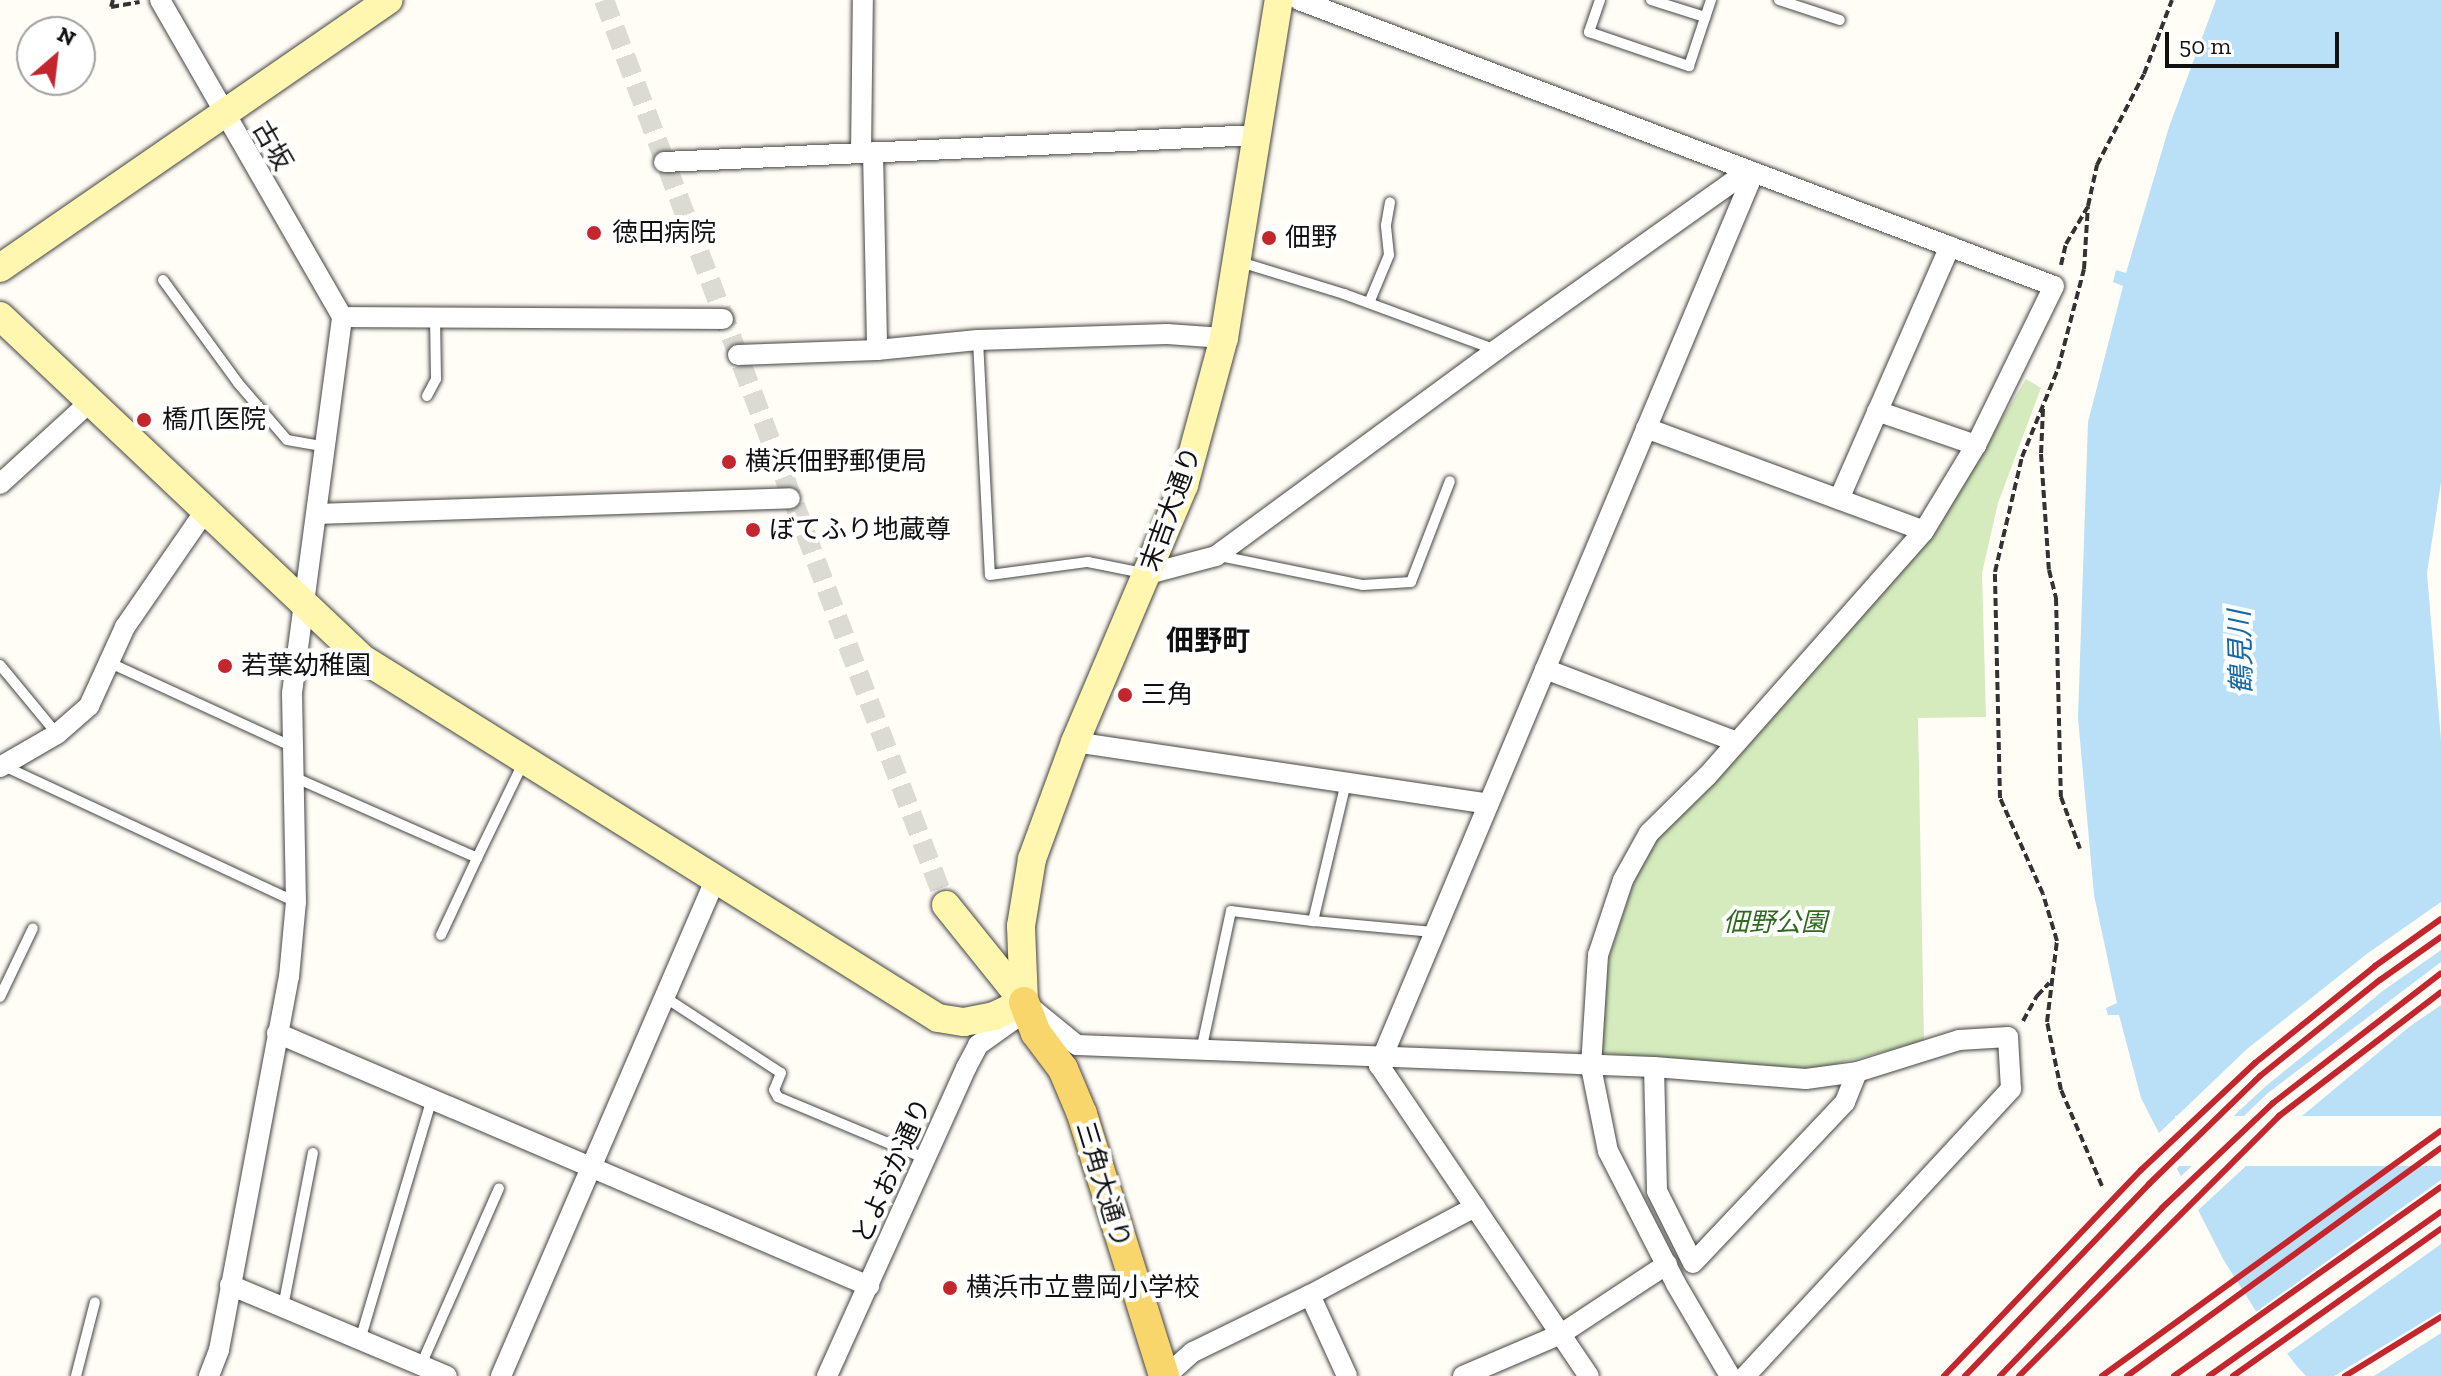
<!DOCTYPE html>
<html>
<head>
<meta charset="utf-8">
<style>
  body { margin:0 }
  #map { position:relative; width:2441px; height:1376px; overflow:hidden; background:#fffdf5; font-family:"Zilla Slab","Noto Sans JP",serif }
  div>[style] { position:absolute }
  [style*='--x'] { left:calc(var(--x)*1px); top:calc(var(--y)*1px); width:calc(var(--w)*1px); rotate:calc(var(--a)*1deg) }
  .green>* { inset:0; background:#d5ebbd }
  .water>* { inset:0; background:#b9e0f7 }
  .pier>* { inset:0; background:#fffdf5; transform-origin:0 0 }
  .street-tunnel>* { height:20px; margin-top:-10px; transform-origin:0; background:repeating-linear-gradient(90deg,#dbdad3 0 20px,transparent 0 30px) }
  .path>* { height:4px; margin-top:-2px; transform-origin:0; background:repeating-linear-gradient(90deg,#333 0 8px,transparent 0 12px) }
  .roads { filter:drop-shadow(0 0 2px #444) drop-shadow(0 0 2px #444) }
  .lane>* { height:10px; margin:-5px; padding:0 5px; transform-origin:5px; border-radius:5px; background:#fff }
  .street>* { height:20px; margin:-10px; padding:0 10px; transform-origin:10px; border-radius:10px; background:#fff }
  .secondary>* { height:28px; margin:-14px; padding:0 14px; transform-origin:14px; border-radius:14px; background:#fff6b0 }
  .primary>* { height:30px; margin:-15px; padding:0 15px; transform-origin:15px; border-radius:15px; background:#f9d66b }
  .rail>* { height:6px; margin:-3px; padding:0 3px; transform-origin:3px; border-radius:3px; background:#c4262e }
  .dots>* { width:22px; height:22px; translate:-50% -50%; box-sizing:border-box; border:4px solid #fff; border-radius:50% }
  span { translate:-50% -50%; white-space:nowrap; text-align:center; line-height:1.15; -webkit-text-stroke:8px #fff; paint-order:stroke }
  .street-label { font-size:26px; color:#111 }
  .poi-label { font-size:26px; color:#111 }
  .left { translate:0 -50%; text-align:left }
  .park-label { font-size:26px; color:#2f6b1f; font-style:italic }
  .neighbourhood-label { font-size:28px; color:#111; font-weight:700 }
  .water-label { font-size:28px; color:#1768a6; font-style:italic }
  .north { position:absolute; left:16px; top:16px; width:80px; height:80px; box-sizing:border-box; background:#fff; border:2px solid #a0a0a0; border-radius:50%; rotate:28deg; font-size:22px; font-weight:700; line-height:32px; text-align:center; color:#111 }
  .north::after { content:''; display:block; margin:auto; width:28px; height:36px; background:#c4262e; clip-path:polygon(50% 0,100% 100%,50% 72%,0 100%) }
  .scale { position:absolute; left:2165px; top:32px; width:174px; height:36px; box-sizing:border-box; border:4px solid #111; border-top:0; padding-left:10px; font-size:24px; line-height:28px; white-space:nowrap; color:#111; -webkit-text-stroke:6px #fff; paint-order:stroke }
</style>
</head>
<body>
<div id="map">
  <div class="green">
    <div style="clip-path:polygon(2026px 379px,2041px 388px,1998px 503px,1982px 573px,1986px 717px,1918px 718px,1924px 1041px,1813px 1070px,1598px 1053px,1609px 957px,1633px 884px,1658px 833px,1959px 490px)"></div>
  </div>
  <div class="water">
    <div style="clip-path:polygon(2216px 0,2441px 0,2441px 482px,2427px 573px,2441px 740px,2441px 1376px,2306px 1376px,2295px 1364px,2257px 1313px,2223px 1259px,2141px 1098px,2119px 1015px,2108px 1015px,2106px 1008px,2117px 1003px,2094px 895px,2078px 718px,2088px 422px,2123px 286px,2113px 282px,2116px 270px,2126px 273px,2169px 127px)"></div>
  </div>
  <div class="pier">
    <div style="clip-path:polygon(2441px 902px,2441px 950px,2384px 990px,2266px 1086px,2173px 1172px,2156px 1136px,2247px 1049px,2368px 953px)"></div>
    <div style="clip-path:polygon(2441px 962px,2441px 1005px,2409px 1027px,2285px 1130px,2195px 1213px,2177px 1180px,2268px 1093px)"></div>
    <div style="left:2441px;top:1116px;width:50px;height:266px;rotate:90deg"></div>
    <div style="clip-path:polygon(2441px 1180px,2441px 1244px,2284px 1356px,2253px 1314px)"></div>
    <div style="clip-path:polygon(2441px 1311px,2441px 1333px,2374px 1376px,2334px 1376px)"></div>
  </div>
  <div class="street-tunnel">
    <div style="--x:604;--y:0;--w:967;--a:69.3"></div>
  </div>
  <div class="path">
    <div style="--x:113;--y:0;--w:7;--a:106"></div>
    <div style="--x:111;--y:7;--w:29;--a:-10"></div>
    <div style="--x:2061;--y:265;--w:22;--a:-77"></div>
    <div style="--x:2066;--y:244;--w:42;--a:-59.7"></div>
    <div style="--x:2043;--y:409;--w:45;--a:92.5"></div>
    <div style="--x:2041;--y:454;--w:116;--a:86.1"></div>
    <div style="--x:2049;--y:570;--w:29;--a:76"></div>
    <div style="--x:2056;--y:598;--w:199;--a:88.6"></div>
    <div style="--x:2061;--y:797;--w:55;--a:69.9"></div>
    <div style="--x:2023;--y:1021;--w:29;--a:-61"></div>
    <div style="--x:2037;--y:996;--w:18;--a:-47"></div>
    <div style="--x:2102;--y:1186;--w:104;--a:-113.1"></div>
    <div style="--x:2061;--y:1090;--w:69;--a:-101.6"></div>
    <div style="--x:2047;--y:1022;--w:82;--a:-83"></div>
    <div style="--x:2057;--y:941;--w:49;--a:-106.6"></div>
    <div style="--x:2043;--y:894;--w:105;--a:-114.1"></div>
    <div style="--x:2000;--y:798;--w:226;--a:-91.3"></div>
    <div style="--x:1995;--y:572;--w:118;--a:-76.8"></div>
    <div style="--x:2022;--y:457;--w:95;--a:-67.8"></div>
    <div style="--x:2058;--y:369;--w:103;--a:-75.4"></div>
    <div style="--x:2084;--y:269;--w:63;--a:-86.4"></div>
    <div style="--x:2088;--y:206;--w:42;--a:-77.6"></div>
    <div style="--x:2097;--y:165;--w:102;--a:-62.7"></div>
    <div style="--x:2144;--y:74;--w:79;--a:-69.3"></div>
  </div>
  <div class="roads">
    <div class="lane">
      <div style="--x:1600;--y:0;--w:34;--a:109"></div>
      <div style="--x:1589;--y:32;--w:106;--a:18.8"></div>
      <div style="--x:1689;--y:66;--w:70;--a:-71.6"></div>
      <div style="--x:1651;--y:0;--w:57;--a:17.5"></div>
      <div style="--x:1779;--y:0;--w:64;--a:18.2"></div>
      <div style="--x:1240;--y:262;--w:109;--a:17.1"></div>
      <div style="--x:1344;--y:294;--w:162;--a:20.2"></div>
      <div style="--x:163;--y:280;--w:127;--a:53.9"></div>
      <div style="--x:238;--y:383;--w:75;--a:49.3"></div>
      <div style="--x:287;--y:440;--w:40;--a:10"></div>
      <div style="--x:1369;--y:303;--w:52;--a:-67.4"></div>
      <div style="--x:1389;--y:255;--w:30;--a:-96"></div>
      <div style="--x:1386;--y:225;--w:23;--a:-80"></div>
      <div style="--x:978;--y:340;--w:235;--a:87.1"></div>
      <div style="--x:990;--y:575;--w:99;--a:-7.6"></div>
      <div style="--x:1088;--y:562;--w:56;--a:11.3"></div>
      <div style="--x:427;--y:396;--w:19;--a:-62"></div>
      <div style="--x:436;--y:379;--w:61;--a:-90.9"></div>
      <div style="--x:1220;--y:556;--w:146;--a:11.5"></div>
      <div style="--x:1363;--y:585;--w:48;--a:-3.6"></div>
      <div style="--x:1411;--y:582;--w:108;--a:-68.9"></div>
      <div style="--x:108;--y:662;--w:206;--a:24.7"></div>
      <div style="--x:0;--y:665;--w:89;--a:50.4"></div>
      <div style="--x:4;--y:766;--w:322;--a:25"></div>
      <div style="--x:296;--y:778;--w:198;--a:23.8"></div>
      <div style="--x:477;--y:858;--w:108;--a:-64.1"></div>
      <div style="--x:1313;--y:921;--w:121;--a:5.2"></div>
      <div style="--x:441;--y:935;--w:85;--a:-64.9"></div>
      <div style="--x:0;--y:997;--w:76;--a:-64.4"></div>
      <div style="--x:666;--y:998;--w:137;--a:33.1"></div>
      <div style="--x:781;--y:1073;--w:18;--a:112"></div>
      <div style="--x:774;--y:1090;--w:8;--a:60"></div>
      <div style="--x:778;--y:1097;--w:160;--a:22.7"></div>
      <div style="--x:1201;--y:1051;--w:143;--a:-77.9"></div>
      <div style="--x:1231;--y:911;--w:83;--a:7"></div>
      <div style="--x:1313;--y:921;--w:142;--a:-76.6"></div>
      <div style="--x:283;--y:1307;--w:157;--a:-79"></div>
      <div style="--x:360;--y:1340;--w:252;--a:-73.4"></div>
      <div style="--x:421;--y:1365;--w:193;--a:-66.2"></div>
      <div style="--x:76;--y:1376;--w:76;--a:-75.6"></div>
    </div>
    <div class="street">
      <div style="--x:160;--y:0;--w:366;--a:60.1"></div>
      <div style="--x:1299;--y:0;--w:807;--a:20.75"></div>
      <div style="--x:2054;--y:286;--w:177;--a:116.1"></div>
      <div style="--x:1976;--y:445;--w:100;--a:121.2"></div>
      <div style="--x:1924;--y:531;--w:327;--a:131.5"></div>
      <div style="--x:1707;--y:776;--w:81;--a:135.5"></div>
      <div style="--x:1649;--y:833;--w:54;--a:119"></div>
      <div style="--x:1623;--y:880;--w:79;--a:108.4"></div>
      <div style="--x:1598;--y:955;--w:112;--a:93.6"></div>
      <div style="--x:1591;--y:1067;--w:86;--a:78.6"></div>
      <div style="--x:1608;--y:1151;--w:149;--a:62.9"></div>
      <div style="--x:1676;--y:1284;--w:107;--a:59.6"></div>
      <div style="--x:873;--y:152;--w:198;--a:88.8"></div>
      <div style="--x:861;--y:153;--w:153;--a:-89.3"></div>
      <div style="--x:664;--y:162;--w:596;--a:-2.6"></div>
      <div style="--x:342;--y:317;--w:381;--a:0.3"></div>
      <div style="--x:738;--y:355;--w:139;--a:-2.1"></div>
      <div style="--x:877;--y:350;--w:101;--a:-5.7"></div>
      <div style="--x:978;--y:340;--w:189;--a:-1.8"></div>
      <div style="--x:1167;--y:334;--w:57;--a:4"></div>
      <div style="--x:1877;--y:411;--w:105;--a:19"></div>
      <div style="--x:1646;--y:428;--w:296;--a:20.3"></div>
      <div style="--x:0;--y:484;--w:123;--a:-42.4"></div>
      <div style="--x:1839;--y:499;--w:276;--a:-66.3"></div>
      <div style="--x:318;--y:514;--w:472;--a:-1.9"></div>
      <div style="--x:1148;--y:574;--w:70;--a:-14.8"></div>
      <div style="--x:1216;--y:556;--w:348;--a:-36.3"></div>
      <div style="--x:1496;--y:350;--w:309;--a:-35.4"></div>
      <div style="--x:1748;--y:171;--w:13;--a:86"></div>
      <div style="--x:1749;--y:184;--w:956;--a:112.78"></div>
      <div style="--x:1379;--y:1065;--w:375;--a:56"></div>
      <div style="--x:1545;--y:669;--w:205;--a:20.8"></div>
      <div style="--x:1075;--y:742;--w:418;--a:8.5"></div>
      <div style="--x:0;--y:767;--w:66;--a:-30.1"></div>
      <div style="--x:57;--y:734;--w:43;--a:-41.2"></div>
      <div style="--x:89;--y:706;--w:87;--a:-65.5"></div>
      <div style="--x:125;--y:627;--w:141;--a:-55.4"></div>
      <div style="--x:277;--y:1033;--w:644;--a:23.14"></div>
      <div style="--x:1654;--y:1067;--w:124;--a:88.6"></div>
      <div style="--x:1657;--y:1191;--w:80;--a:63.4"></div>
      <div style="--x:1693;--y:1263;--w:221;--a:-46.6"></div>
      <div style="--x:1845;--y:1102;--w:32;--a:-68"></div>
      <div style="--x:230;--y:1285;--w:235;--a:22.8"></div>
      <div style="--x:1310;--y:1295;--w:89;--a:65.4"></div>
      <div style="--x:209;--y:1376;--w:28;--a:-69"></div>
      <div style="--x:219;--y:1350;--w:380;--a:-79.4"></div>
      <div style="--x:289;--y:977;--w:75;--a:-84.7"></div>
      <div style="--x:296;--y:902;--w:209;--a:-91.1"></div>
      <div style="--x:292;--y:693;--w:379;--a:-82.4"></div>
      <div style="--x:501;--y:1376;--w:542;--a:-66.65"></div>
      <div style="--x:827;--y:1376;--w:338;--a:-65.7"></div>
      <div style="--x:966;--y:1068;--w:26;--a:-62"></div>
      <div style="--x:978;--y:1045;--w:43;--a:-35.5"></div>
      <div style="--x:1013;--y:1020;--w:21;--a:-59"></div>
      <div style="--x:1024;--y:1002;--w:68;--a:39.1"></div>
      <div style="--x:1077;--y:1045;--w:577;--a:2.18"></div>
      <div style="--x:1654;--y:1067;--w:152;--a:4.5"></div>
      <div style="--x:1806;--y:1079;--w:51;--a:-7.8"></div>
      <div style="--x:1857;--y:1072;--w:107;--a:-17.4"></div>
      <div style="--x:1959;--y:1040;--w:49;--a:-3.5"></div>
      <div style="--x:2008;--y:1037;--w:52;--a:86.7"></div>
      <div style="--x:2011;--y:1089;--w:391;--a:132.8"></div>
      <div style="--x:1166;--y:1376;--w:36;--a:-42"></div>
      <div style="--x:1193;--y:1352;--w:130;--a:-26"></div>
      <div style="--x:1310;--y:1295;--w:187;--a:-28.1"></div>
      <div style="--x:1463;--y:1376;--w:107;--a:-23.2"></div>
      <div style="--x:1561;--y:1334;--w:127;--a:-33.4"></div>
    </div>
    <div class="secondary">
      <div style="--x:0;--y:268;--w:472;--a:-34.6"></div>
      <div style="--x:0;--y:316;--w:496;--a:43.4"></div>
      <div style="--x:360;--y:657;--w:681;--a:31.99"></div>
      <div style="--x:938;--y:1018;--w:26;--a:9"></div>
      <div style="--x:964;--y:1022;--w:31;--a:-11"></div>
      <div style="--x:994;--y:1016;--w:33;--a:-25"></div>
      <div style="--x:946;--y:905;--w:124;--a:51.2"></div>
      <div style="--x:1024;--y:1002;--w:76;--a:-92.3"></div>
      <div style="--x:1021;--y:926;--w:68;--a:-80.7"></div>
      <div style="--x:1032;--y:859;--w:125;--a:-69.8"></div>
      <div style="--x:1075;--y:742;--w:279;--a:-67"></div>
      <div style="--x:1184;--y:485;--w:152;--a:-74.8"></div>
      <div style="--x:1224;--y:338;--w:342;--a:-80.8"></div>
    </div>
    <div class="primary">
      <div style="--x:1024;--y:1002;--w:33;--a:69"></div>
      <div style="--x:1036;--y:1033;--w:45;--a:53.1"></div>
      <div style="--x:1063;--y:1069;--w:49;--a:67.1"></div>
      <div style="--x:1082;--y:1114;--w:275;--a:72.6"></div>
    </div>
  </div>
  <div class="rail">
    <div style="--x:1944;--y:1376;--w:285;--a:-46.3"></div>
    <div style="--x:2141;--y:1170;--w:156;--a:-43.2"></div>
    <div style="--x:2255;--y:1063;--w:154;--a:-38.9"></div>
    <div style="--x:2375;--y:966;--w:81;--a:-35.5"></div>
    <div style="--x:1965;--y:1376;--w:266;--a:-46.2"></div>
    <div style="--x:2149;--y:1184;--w:155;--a:-44.2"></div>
    <div style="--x:2260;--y:1076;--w:154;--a:-38.7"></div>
    <div style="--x:2380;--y:980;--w:75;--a:-35.2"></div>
    <div style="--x:2000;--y:1376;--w:233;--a:-46"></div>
    <div style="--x:2162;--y:1208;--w:153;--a:-43.4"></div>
    <div style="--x:2273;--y:1103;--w:212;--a:-37.7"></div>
    <div style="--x:2019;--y:1376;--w:368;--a:-45"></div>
    <div style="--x:2279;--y:1116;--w:204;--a:-37.4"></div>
    <div style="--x:2102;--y:1376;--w:418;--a:-35.9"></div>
    <div style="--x:2127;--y:1376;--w:388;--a:-36"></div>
    <div style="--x:2174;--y:1376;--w:327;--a:-35.3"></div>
    <div style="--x:2209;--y:1376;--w:284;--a:-35.3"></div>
    <div style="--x:2233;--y:1376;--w:255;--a:-35.3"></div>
    <div style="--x:2345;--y:1376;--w:113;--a:-31.6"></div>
  </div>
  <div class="dots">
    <div style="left:594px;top:233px;background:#c4262e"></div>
    <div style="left:1269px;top:238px;background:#c4262e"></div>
    <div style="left:144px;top:420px;background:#c4262e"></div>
    <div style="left:729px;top:462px;background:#c4262e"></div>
    <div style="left:753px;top:530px;background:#c4262e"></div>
    <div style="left:225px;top:666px;background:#c4262e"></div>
    <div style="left:1125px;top:695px;background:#c4262e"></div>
    <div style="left:950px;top:1288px;background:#c4262e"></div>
  </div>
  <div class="street-label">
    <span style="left:272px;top:146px;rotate:60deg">古坂</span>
    <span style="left:1171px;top:509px;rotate:-70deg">末吉大通り</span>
    <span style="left:892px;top:1171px;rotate:-66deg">とよおか通り</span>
    <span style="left:1103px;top:1185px;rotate:73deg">三角大通り</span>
  </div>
  <div class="poi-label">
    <span class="left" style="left:612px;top:233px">徳田病院</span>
    <span class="left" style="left:1285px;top:238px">佃野</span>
    <span class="left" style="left:162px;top:420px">橋爪医院</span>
    <span class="left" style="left:745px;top:462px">横浜佃野郵便局</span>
    <span class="left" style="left:769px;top:530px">ぼてふり地蔵尊</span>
    <span class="left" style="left:241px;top:666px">若葉幼稚園</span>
    <span class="left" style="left:1141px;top:695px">三角</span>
    <span class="left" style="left:966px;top:1288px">横浜市立豊岡小学校</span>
  </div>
  <div class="park-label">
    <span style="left:1775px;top:923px">佃野公園</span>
  </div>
  <div class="neighbourhood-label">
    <span style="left:1208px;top:641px">佃野町</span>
  </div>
  <div class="water-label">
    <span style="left:2241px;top:652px;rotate:-92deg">鶴見川</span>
  </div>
  <div class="north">N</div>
  <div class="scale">50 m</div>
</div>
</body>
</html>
